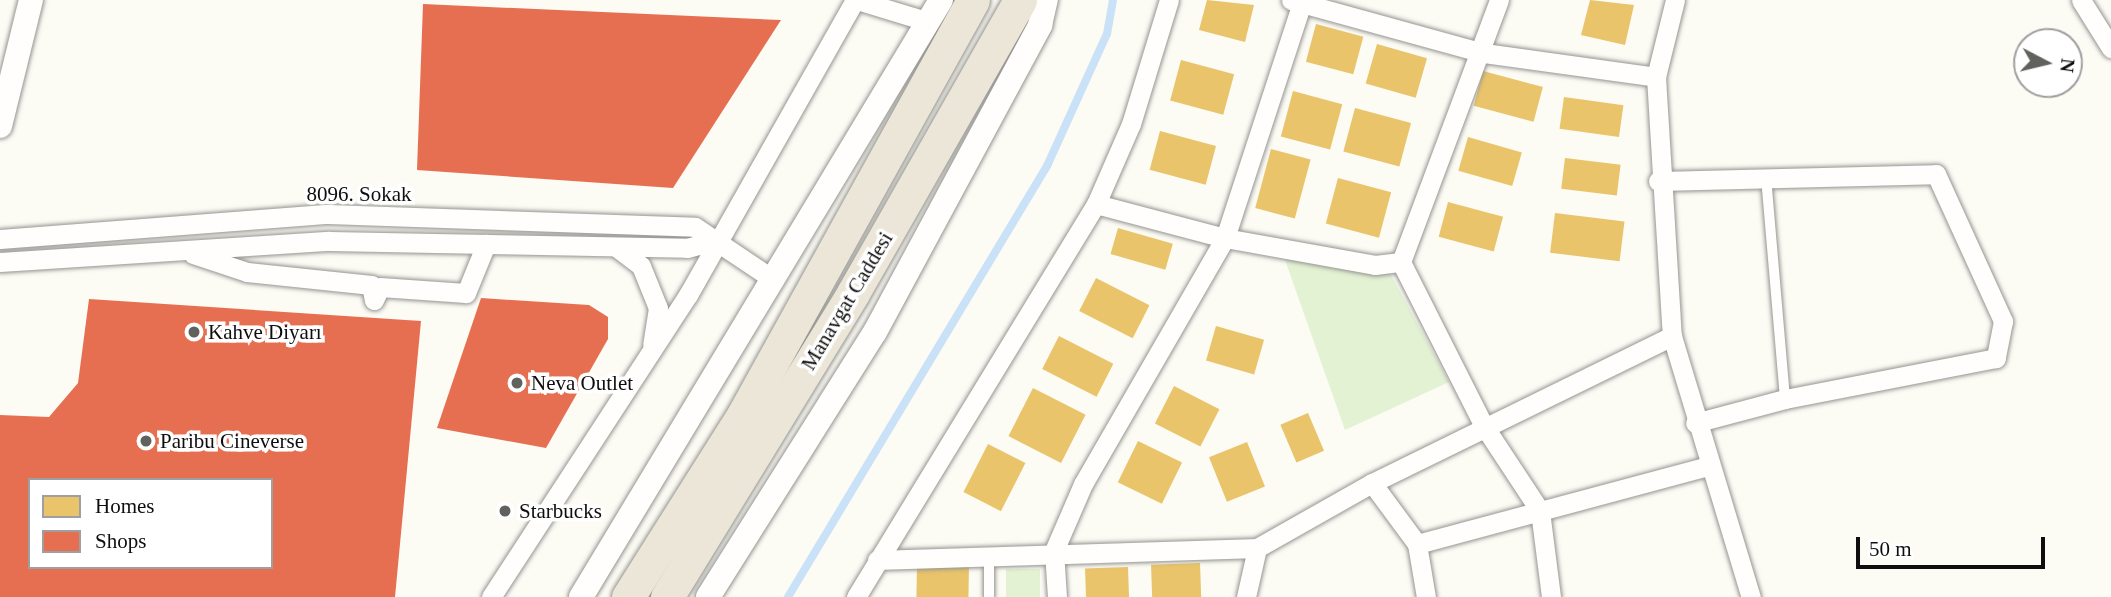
<!DOCTYPE html>
<html>
<head>
<meta charset="utf-8">
<style>
  body { margin:0 }
  #map { position:relative; width:2111px; height:597px; overflow:hidden; background:#fcfbf4; font-family:Georgia,serif }
  div>[style] { position:absolute }
  [style*='--x'] { left:calc(var(--x)*1px); top:calc(var(--y)*1px); width:calc(var(--w)*1px); rotate:calc(var(--a)*1deg) }
  .green>* { inset:0; background:#e2f2d3; transform-origin:0 0 }
  .homes>* { inset:0; background:#e9c46a; transform-origin:0 0 }
  .shops>* { inset:0; background:#e76f51 }
  .stream>* { height:8px; margin:-4px; padding:0 4px; transform-origin:4px; border-radius:4px; background:#c9e2f7 }
  .roads { filter:drop-shadow(0 0 2px #959592) drop-shadow(0 0 2px #959592) }
  .service>* { height:10px; margin:-5px; padding:0 5px; transform-origin:5px; border-radius:5px; background:#fffefd }
  .minor>* { height:19px; margin:-9.5px; padding:0 9.5px; transform-origin:9.5px; border-radius:9.5px; background:#fffefd }
  .tertiary>* { height:24px; margin:-12px; padding:0 12px; transform-origin:12px; border-radius:12px; background:#fffefd }
  .trunk>* { height:33px; margin:-16.5px; padding:0 16.5px; transform-origin:16.5px; border-radius:16.5px; background:#ece6d8 }
  .dots>* { width:19px; height:19px; translate:-50% -50%; box-sizing:border-box; border:4px solid #fff; border-radius:50% }
  span { translate:-50% -50%; white-space:nowrap; text-align:center; line-height:1.15; -webkit-text-stroke:7px #fff; paint-order:stroke }
  .street-label { font-size:21px; color:#0e0e0e }
  .poi-label { font-size:21px; color:#0e0e0e }
  .left { translate:0 -50%; text-align:left }
  .legend { position:absolute; left:28px; top:478px; width:245px; height:91px; box-sizing:border-box; background:#fff; border:2px solid #9f9f9f; margin:0; padding:9px 12px; list-style:none; font-size:21px; color:#0e0e0e }
  .legend li { display:flex; align-items:center; gap:14px; height:35px }
  .legend b { width:35px; border:2px solid #9f9f9f }
  .north { position:absolute; left:2013px; top:28px; width:70px; height:70px; box-sizing:border-box; background:#fff; border:2px solid #9f9f9f; border-radius:50%; rotate:97deg; font-size:19px; font-weight:700; line-height:28px; text-align:center; color:#0e0e0e }
  .north::after { content:''; display:block; margin:auto; width:24px; height:32px; background:#61615e; clip-path:polygon(50% 0,100% 100%,50% 72%,0 100%) }
  .scale { position:absolute; left:1856px; top:537px; width:189px; height:32px; box-sizing:border-box; border:4px solid #0e0e0e; border-top:0; padding-left:9px; font-size:21px; line-height:24px; white-space:nowrap; color:#0e0e0e; -webkit-text-stroke:5px #fff; paint-order:stroke }
</style>
</head>
<body>
<div id="map">
  <div class="green">
    <div style="clip-path:polygon(1284px 257px,1390px 273px,1449px 382px,1345px 430px)"></div>
    <div style="left:1006px;top:569px;width:34px;height:28px"></div>
  </div>
  <div class="homes">
    <div style="clip-path:polygon(1207px 0,1254px 5px,1245px 42px,1199px 30px)"></div>
    <div style="clip-path:polygon(1590px 0,1634px 5px,1625px 45px,1581px 35px)"></div>
    <div style="left:1316px;top:24px;width:49px;height:39px;rotate:15deg"></div>
    <div style="left:1377px;top:44px;width:52px;height:41px;rotate:16deg"></div>
    <div style="left:1181px;top:60px;width:55px;height:42px;rotate:15deg"></div>
    <div style="left:1483px;top:71px;width:62px;height:36px;rotate:15deg"></div>
    <div style="left:1293px;top:91px;width:51px;height:47px;rotate:15deg"></div>
    <div style="left:1564px;top:97px;width:60px;height:32px;rotate:8deg"></div>
    <div style="left:1355px;top:108px;width:58px;height:45px;rotate:15deg"></div>
    <div style="left:1160px;top:131px;width:58px;height:40px;rotate:15deg"></div>
    <div style="left:1468px;top:137px;width:56px;height:35px;rotate:16deg"></div>
    <div style="left:1271px;top:149px;width:41px;height:61px;rotate:15deg"></div>
    <div style="left:1565px;top:158px;width:56px;height:31px;rotate:7deg"></div>
    <div style="left:1338px;top:178px;width:55px;height:47px;rotate:15deg"></div>
    <div style="left:1448px;top:202px;width:57px;height:36px;rotate:15deg"></div>
    <div style="left:1555px;top:213px;width:70px;height:40px;rotate:7deg"></div>
    <div style="left:1118px;top:228px;width:57px;height:27px;rotate:16deg"></div>
    <div style="left:1096px;top:278px;width:60px;height:37px;rotate:27deg"></div>
    <div style="left:1216px;top:326px;width:50px;height:36px;rotate:16deg"></div>
    <div style="left:1059px;top:336px;width:61px;height:37px;rotate:27deg"></div>
    <div style="left:1174px;top:386px;width:51px;height:42px;rotate:27deg"></div>
    <div style="left:1033px;top:388px;width:59px;height:54px;rotate:27deg"></div>
    <div style="left:1308px;top:413px;width:41px;height:30px;rotate:67deg"></div>
    <div style="left:1138px;top:441px;width:49px;height:46px;rotate:26deg"></div>
    <div style="left:1247px;top:442px;width:48px;height:41px;rotate:68deg"></div>
    <div style="left:988px;top:444px;width:42px;height:54px;rotate:27deg"></div>
    <div style="left:1200px;top:563px;width:34px;height:49px;rotate:88deg"></div>
    <div style="left:917px;top:564px;width:52px;height:33px;rotate:1deg"></div>
    <div style="left:1128px;top:567px;width:30px;height:43px;rotate:88deg"></div>
  </div>
  <div class="shops">
    <div style="clip-path:polygon(423px 4px,781px 20px,673px 188px,417px 170px)"></div>
    <div style="clip-path:polygon(481px 298px,589px 305px,608px 317px,608px 339px,546px 448px,437px 428px)"></div>
    <div style="clip-path:polygon(evenodd,89px 299px,421px 321px,395px 597px,0 597px,0 415px,49px 417px,78px 383px,89px 299px,30px 480px,271px 480px,271px 567px,30px 567px,30px 480px)"></div>
  </div>
  <div class="stream">
    <div style="--x:788;--y:597;--w:503;--a:-59"></div>
    <div style="--x:1047;--y:166;--w:145;--a:-65.6"></div>
    <div style="--x:1107;--y:34;--w:35;--a:-80"></div>
  </div>
  <div class="roads">
    <div class="service">
      <div style="--x:1766;--y:177;--w:223;--a:85.1"></div>
      <div style="--x:989;--y:557;--w:40;--a:90"></div>
    </div>
    <div class="minor">
      <div style="--x:857;--y:0;--w:75;--a:17"></div>
      <div style="--x:1291;--y:0;--w:200;--a:15.4"></div>
      <div style="--x:1484;--y:53;--w:174;--a:7.9"></div>
      <div style="--x:1499;--y:0;--w:280;--a:110.5"></div>
      <div style="--x:1401;--y:262;--w:184;--a:63.2"></div>
      <div style="--x:1484;--y:426;--w:102;--a:56.6"></div>
      <div style="--x:1540;--y:511;--w:87;--a:82.7"></div>
      <div style="--x:1675;--y:0;--w:79;--a:103.9"></div>
      <div style="--x:1656;--y:77;--w:259;--a:86.5"></div>
      <div style="--x:1672;--y:336;--w:273;--a:73.2"></div>
      <div style="--x:2081;--y:0;--w:57;--a:58"></div>
      <div style="--x:1658;--y:181;--w:278;--a:-1.4"></div>
      <div style="--x:1936;--y:174;--w:162;--a:65.5"></div>
      <div style="--x:2003;--y:321;--w:38;--a:101"></div>
      <div style="--x:1996;--y:358;--w:215;--a:169"></div>
      <div style="--x:1785;--y:399;--w:93;--a:165.1"></div>
      <div style="--x:1096;--y:204;--w:133;--a:14.8"></div>
      <div style="--x:1225;--y:238;--w:152;--a:10.2"></div>
      <div style="--x:1375;--y:265;--w:26;--a:-7"></div>
      <div style="--x:0;--y:239;--w:329;--a:-4.4"></div>
      <div style="--x:328;--y:214;--w:367;--a:2"></div>
      <div style="--x:695;--y:227;--w:95;--a:33.9"></div>
      <div style="--x:616;--y:247;--w:31;--a:37"></div>
      <div style="--x:641;--y:266;--w:45;--a:68"></div>
      <div style="--x:658;--y:308;--w:37;--a:99"></div>
      <div style="--x:193;--y:254;--w:57;--a:18.4"></div>
      <div style="--x:247;--y:272;--w:125;--a:6"></div>
      <div style="--x:371;--y:285;--w:15;--a:79"></div>
      <div style="--x:0;--y:262;--w:330;--a:-3.7"></div>
      <div style="--x:329;--y:241;--w:358;--a:1.1"></div>
      <div style="--x:687;--y:248;--w:28;--a:-15"></div>
      <div style="--x:374;--y:300;--w:14;--a:-65"></div>
      <div style="--x:380;--y:287;--w:86;--a:4"></div>
      <div style="--x:466;--y:293;--w:53;--a:-67.8"></div>
      <div style="--x:1372;--y:483;--w:76;--a:53.6"></div>
      <div style="--x:1417;--y:544;--w:54;--a:80.4"></div>
      <div style="--x:1417;--y:544;--w:302;--a:-15"></div>
      <div style="--x:877;--y:560;--w:380;--a:-1.8"></div>
      <div style="--x:491;--y:597;--w:361;--a:-56.9"></div>
      <div style="--x:688;--y:295;--w:339;--a:-60.5"></div>
      <div style="--x:856;--y:597;--w:460;--a:-58.6"></div>
      <div style="--x:1096;--y:204;--w:87;--a:-66.4"></div>
      <div style="--x:1131;--y:124;--w:130;--a:-73"></div>
      <div style="--x:1057;--y:597;--w:46;--a:-93.7"></div>
      <div style="--x:1054;--y:551;--w:73;--a:-66.6"></div>
      <div style="--x:1083;--y:484;--w:284;--a:-60"></div>
      <div style="--x:1225;--y:238;--w:250;--a:-71.9"></div>
      <div style="--x:1246;--y:597;--w:50;--a:-77.3"></div>
      <div style="--x:1257;--y:548;--w:132;--a:-29.5"></div>
      <div style="--x:1372;--y:483;--w:334;--a:-26.1"></div>
    </div>
    <div class="tertiary">
      <div style="--x:0;--y:126;--w:130;--a:-76.2"></div>
      <div style="--x:581;--y:597;--w:697;--a:-58.91"></div>
      <div style="--x:708;--y:597;--w:313;--a:-57.8"></div>
      <div style="--x:875;--y:332;--w:349;--a:-61.7"></div>
      <div style="--x:1040;--y:25;--w:26;--a:-77"></div>
    </div>
    <div class="trunk">
      <div style="--x:628;--y:597;--w:215;--a:-57.7"></div>
      <div style="--x:743;--y:415;--w:474;--a:-61"></div>
      <div style="--x:667;--y:597;--w:356;--a:-58.5"></div>
      <div style="--x:853;--y:293;--w:337;--a:-60.3"></div>
    </div>
  </div>
  <div class="dots">
    <div style="left:194px;top:332px;background:#61615e"></div>
    <div style="left:517px;top:383px;background:#61615e"></div>
    <div style="left:146px;top:441px;background:#61615e"></div>
    <div style="left:505px;top:511px;background:#61615e"></div>
  </div>
  <div class="street-label">
    <span style="left:359px;top:194px">8096. Sokak</span>
    <span style="left:847px;top:301px;rotate:-59deg">Manavgat Caddesi</span>
  </div>
  <div class="poi-label">
    <span class="left" style="left:208px;top:332px">Kahve Diyarı</span>
    <span class="left" style="left:531px;top:383px">Neva Outlet</span>
    <span class="left" style="left:160px;top:441px">Paribu Cineverse</span>
    <span class="left" style="left:519px;top:511px">Starbucks</span>
  </div>
  <ul class="legend">
  <li><b style="height:19px;background:#e9c46a"></b>Homes</li>
  <li><b style="height:19px;background:#e76f51"></b>Shops</li>
  </ul>
  <div class="north">N</div>
  <div class="scale">50 m</div>
</div>
</body>
</html>
